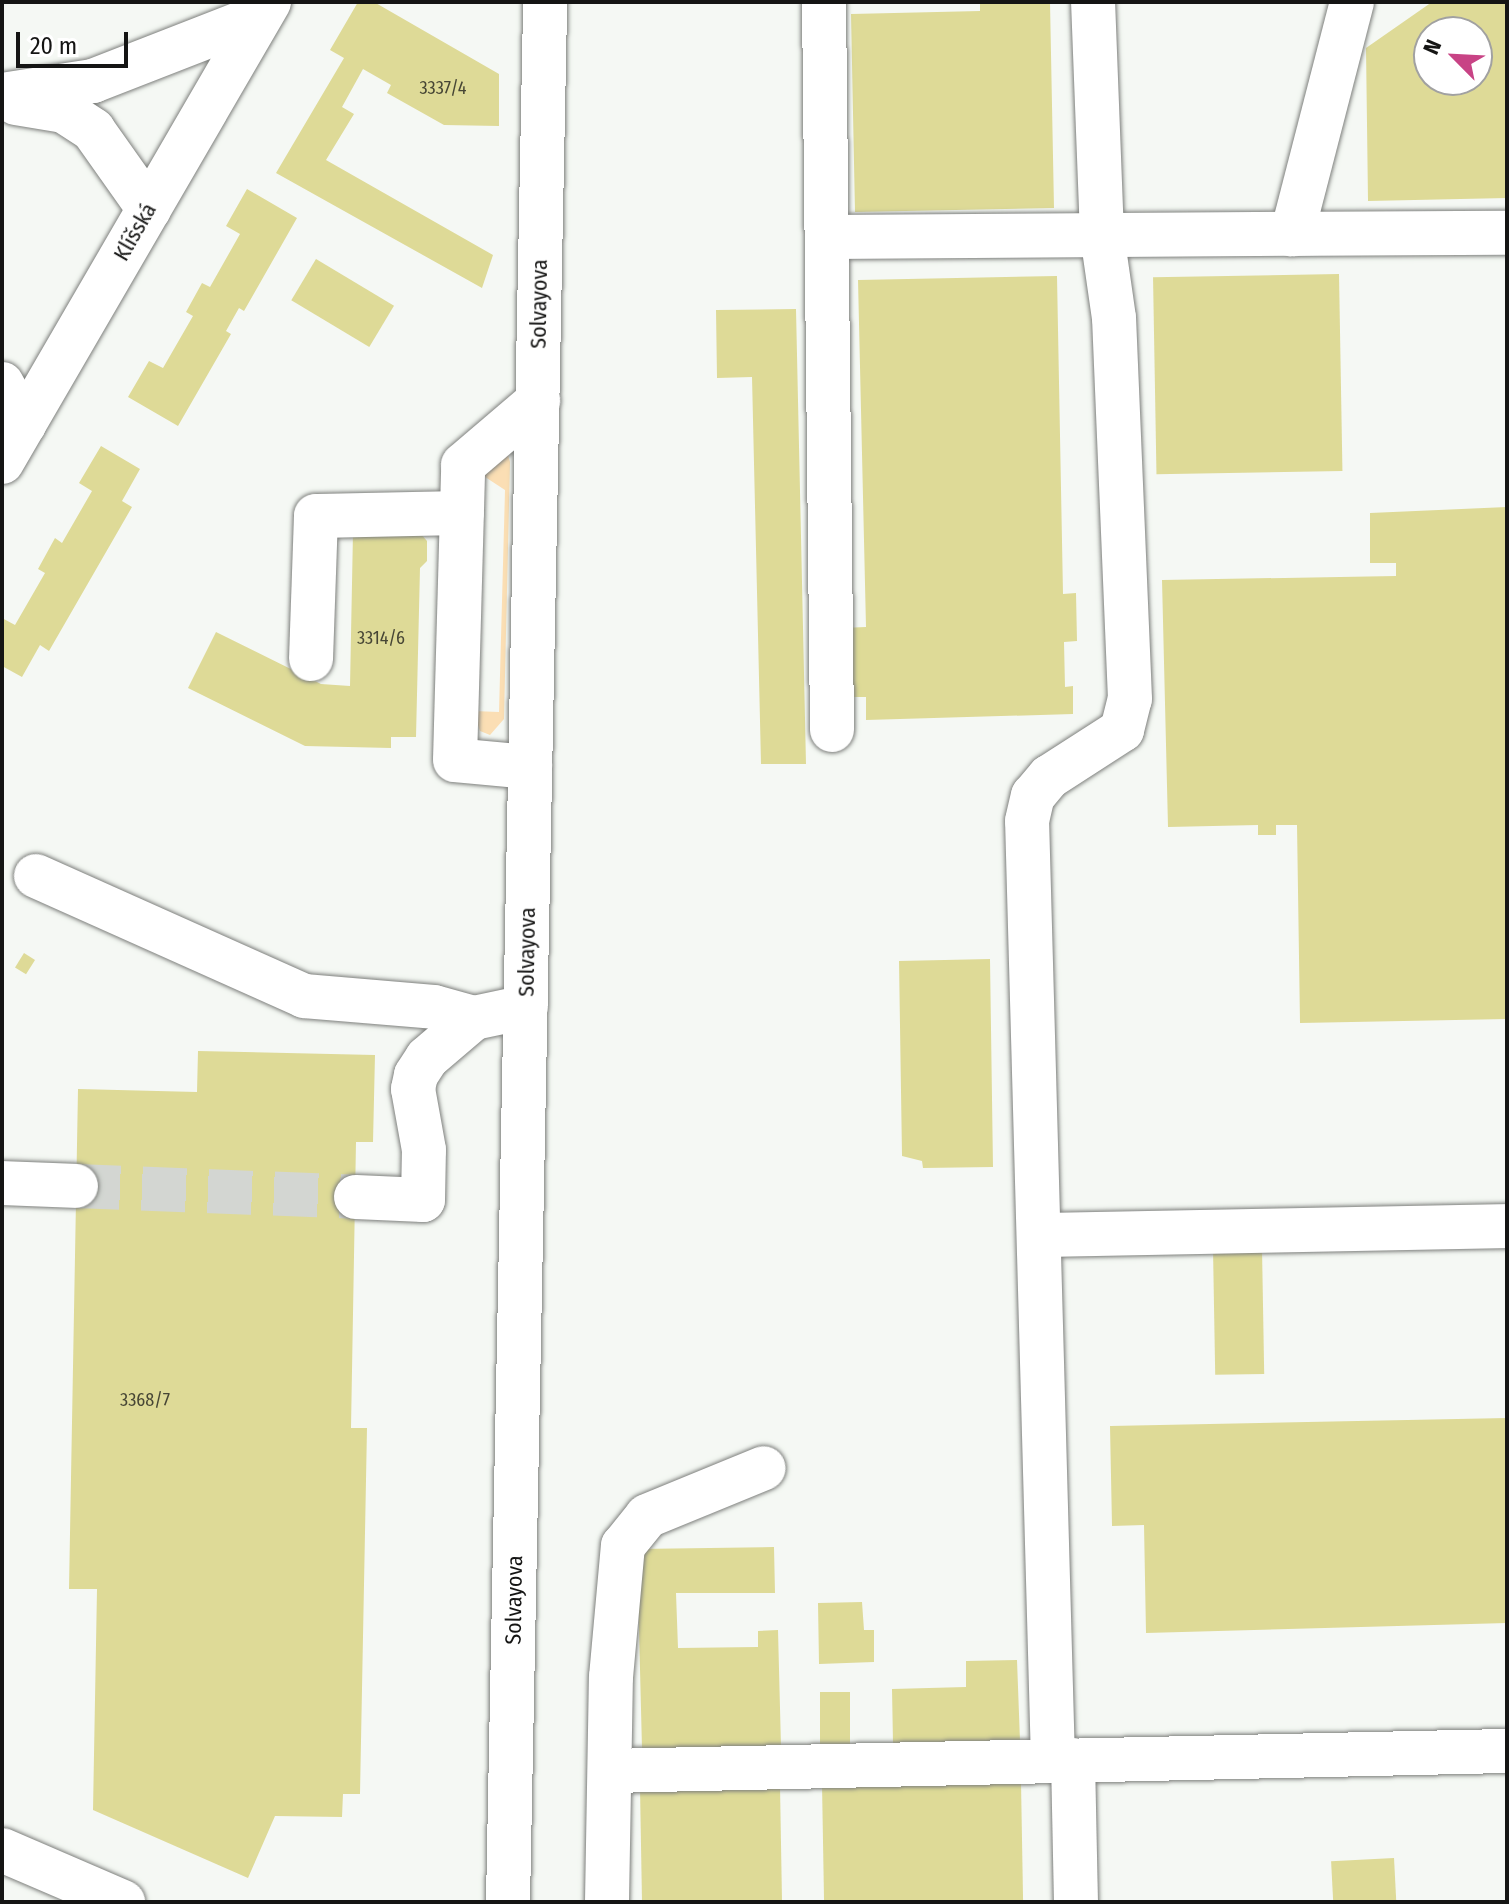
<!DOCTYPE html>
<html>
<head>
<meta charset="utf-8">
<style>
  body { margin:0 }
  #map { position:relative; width:1509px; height:1904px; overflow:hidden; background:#f5f8f4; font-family:"Fira Sans Condensed",sans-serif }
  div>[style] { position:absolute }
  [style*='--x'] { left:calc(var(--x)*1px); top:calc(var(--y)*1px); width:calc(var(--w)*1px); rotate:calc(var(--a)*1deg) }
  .green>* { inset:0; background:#fbdeb4 }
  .building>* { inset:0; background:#deda97; transform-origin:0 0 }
  .minor-tunnel>* { height:44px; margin-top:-22px; transform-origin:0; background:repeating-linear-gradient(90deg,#d3d6d2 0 44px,transparent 0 66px) }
  .roads { filter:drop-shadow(0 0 2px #7e807d) drop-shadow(0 0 2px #7e807d) }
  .minor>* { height:44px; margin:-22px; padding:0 22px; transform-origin:22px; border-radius:22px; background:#fff }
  span { translate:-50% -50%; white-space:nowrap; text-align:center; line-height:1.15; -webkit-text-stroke:6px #fff; paint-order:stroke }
  .number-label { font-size:18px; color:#474635 }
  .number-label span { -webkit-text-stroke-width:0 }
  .street-label { font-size:22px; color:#151514 }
  .frame { position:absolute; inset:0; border:4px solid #151514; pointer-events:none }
  .north { position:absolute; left:1413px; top:16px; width:80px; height:80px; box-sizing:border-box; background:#fff; border:2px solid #a1a1a1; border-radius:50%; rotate:294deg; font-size:22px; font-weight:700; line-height:32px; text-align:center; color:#151514 }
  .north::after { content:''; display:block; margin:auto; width:28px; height:36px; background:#c84385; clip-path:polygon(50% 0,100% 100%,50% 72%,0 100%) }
  .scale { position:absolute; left:16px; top:32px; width:112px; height:36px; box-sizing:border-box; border:4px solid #151514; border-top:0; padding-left:10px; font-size:24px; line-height:28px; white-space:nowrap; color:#151514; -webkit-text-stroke:6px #fff; paint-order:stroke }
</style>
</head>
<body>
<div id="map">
  <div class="green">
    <div style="clip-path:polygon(506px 448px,510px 462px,504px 719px,490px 735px,480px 731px,473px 711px,499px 712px,505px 490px,479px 473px)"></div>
  </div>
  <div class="building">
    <div style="clip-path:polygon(358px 2px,374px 2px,499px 74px,499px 126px,444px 125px,387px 93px,391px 85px,363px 69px,342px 107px,354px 114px,326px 160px,493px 255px,482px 288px,276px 173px,344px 58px,330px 50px)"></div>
    <div style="clip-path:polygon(980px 2px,1050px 2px,1054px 208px,855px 212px,851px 14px,980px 11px)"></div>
    <div style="clip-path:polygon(evenodd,1432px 2px,1507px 2px,1507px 198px,1368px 201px,1366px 48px,1432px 2px,1429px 32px,1477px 32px,1477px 80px,1429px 80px,1429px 32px)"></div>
    <div style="clip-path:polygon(247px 189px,297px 218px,244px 311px,239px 308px,226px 331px,231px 334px,178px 426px,128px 397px,149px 361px,163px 368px,193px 316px,186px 312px,202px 283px,210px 287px,240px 234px,226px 226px)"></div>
    <div style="left:316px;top:259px;width:91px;height:48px;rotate:31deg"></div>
    <div style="left:1339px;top:274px;width:197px;height:186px;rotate:89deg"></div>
    <div style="clip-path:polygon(1057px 276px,1063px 594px,1076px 593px,1077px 641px,1064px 642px,1065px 687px,1073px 686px,1073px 714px,866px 720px,866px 697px,844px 697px,842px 628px,866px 627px,858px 280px)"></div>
    <div style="clip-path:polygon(796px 309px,806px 764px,761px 764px,752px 377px,717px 378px,716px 310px)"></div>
    <div style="clip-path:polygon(101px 446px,140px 469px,122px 501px,132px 507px,49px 651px,40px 645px,22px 677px,2px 666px,2px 618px,15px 625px,45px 573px,38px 569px,55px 538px,62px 543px,92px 491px,79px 483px)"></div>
    <div style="clip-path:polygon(1507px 507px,1507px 1019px,1300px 1023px,1297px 825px,1276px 825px,1276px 835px,1258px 835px,1258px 825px,1168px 827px,1162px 580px,1396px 576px,1396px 563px,1370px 563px,1370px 513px)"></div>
    <div style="clip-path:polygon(414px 526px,427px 541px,427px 561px,420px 568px,416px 737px,391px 737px,391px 748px,305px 746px,188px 688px,216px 632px,321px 684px,350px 686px,353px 532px)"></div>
    <div style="left:24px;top:953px;width:13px;height:17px;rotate:32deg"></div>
    <div style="clip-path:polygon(990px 959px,993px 1167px,923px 1168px,922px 1161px,902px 1156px,899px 961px)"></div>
    <div style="clip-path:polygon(198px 1051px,375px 1055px,373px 1142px,356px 1142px,351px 1428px,367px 1428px,360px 1794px,343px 1794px,342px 1817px,275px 1816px,248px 1878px,93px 1810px,97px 1589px,69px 1589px,78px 1089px,197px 1092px)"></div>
    <div style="left:1262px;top:1248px;width:126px;height:49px;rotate:89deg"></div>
    <div style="clip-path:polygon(1507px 1418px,1507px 1623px,1146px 1633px,1144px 1525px,1112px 1526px,1110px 1426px)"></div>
    <div style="clip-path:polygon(774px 1547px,775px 1593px,676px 1593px,678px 1648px,758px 1647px,758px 1631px,778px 1630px,781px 1747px,642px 1749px,637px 1549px)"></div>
    <div style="clip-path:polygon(862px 1602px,864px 1630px,874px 1630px,874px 1662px,819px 1664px,818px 1603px)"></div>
    <div style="clip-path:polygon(1017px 1660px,1020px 1741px,893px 1744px,892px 1689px,966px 1687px,966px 1661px)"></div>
    <div style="left:820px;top:1692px;width:30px;height:52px"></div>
    <div style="left:1021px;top:1782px;width:120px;height:199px;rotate:89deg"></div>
    <div style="left:780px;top:1786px;width:116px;height:140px;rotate:89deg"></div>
    <div style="left:1394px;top:1858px;width:44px;height:63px;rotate:87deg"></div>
  </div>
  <div class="minor-tunnel">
    <div style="--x:76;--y:1186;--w:280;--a:2.2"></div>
  </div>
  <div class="roads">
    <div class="minor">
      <div style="--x:824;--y:2;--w:728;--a:89.37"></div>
      <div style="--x:1352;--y:2;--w:240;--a:104.5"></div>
      <div style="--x:1292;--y:234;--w:215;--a:-0.3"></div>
      <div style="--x:2;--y:95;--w:92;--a:-8.7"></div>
      <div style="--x:93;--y:81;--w:179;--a:-21.3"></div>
      <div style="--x:16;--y:103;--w:49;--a:9.5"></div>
      <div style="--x:64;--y:111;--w:35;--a:33"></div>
      <div style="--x:93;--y:130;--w:97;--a:54.7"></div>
      <div style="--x:830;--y:237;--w:462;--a:-0.4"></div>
      <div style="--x:2;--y:384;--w:46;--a:61.2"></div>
      <div style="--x:2;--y:462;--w:532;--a:-59.87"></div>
      <div style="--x:311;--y:659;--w:143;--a:-88"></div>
      <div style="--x:316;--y:516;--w:146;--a:-1.2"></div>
      <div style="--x:530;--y:767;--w:75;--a:-174.7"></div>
      <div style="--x:455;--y:760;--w:295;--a:-88.4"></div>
      <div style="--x:463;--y:465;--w:99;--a:-40.5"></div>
      <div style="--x:36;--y:876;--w:294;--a:24.1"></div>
      <div style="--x:304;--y:996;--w:130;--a:4.8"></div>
      <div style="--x:434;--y:1007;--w:41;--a:15.4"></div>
      <div style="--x:474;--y:1018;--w:53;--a:-11.9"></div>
      <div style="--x:2;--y:1183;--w:74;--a:2.3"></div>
      <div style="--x:356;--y:1197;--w:67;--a:2.6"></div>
      <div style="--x:423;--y:1200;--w:50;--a:-88.9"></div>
      <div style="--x:424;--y:1150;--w:62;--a:-100.2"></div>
      <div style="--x:413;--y:1089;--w:14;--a:-78"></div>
      <div style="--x:416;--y:1075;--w:20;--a:-57"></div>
      <div style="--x:427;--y:1058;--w:62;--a:-40.4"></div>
      <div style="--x:1040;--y:1235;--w:467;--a:-1.1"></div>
      <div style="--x:1073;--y:1760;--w:142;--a:88.8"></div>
      <div style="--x:1053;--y:1761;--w:940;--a:-91.58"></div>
      <div style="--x:1027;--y:821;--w:26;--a:-77"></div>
      <div style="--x:1033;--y:796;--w:25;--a:-50"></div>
      <div style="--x:1049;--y:777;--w:87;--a:-32.8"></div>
      <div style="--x:1122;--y:730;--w:32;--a:-76"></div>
      <div style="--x:1130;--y:699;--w:381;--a:-92.4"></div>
      <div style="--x:1114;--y:318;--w:84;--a:-98.2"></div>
      <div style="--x:1102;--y:235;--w:233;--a:-92.2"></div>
      <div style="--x:610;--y:1771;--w:897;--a:-1.28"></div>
      <div style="--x:2;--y:1850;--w:132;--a:23.3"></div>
      <div style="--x:508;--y:1902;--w:1900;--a:-88.88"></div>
      <div style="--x:607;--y:1902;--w:225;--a:-89"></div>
      <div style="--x:611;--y:1677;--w:132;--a:-84.8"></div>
      <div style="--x:623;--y:1546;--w:38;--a:-51"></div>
      <div style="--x:647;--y:1516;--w:126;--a:-22.3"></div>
    </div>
  </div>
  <div class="number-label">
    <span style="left:443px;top:88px">3337/4</span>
    <span style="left:381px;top:638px">3314/6</span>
    <span style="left:145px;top:1400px">3368/7</span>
  </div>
  <div class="street-label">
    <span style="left:135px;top:232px;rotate:-60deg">Klíšská</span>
    <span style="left:539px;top:304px;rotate:-89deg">Solvayova</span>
    <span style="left:527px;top:952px;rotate:-89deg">Solvayova</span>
    <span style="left:514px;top:1600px;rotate:-89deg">Solvayova</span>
  </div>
  <div class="frame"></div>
  <div class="north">N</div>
  <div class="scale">20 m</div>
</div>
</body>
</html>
